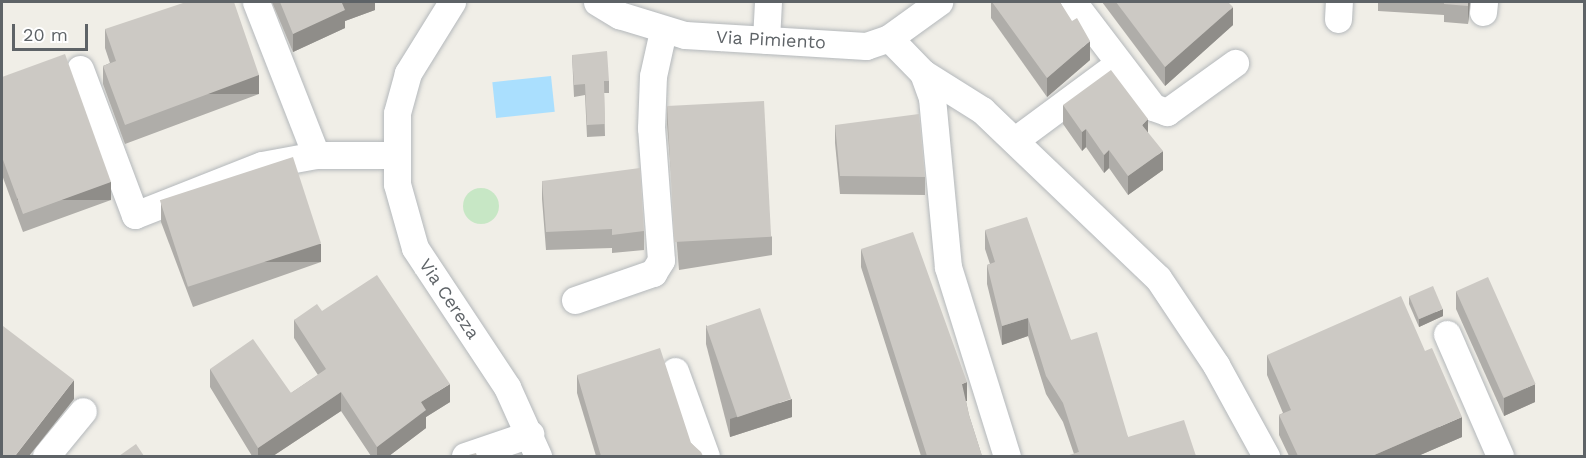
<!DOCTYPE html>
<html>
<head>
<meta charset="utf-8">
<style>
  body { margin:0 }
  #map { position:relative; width:1586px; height:458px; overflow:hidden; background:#f0eee7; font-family:"Work Sans",sans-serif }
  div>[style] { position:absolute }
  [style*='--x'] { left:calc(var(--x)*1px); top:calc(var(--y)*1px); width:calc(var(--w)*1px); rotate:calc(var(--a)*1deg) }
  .green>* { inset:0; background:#c7e7c5 }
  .round { border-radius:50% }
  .water>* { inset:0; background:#aadffe; transform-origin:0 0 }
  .roads { filter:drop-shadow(0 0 2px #b4b8bb) drop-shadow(0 0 2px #b4b8bb) }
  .minor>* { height:27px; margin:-13.5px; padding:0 13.5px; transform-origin:13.5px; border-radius:13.5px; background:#fff }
  .wall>* { inset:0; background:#afada9 }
  .shaded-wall>* { inset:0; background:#8f8d89; transform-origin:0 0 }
  .building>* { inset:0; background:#ccc9c4; transform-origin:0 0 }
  span { translate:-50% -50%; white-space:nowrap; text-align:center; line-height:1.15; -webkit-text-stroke:6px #fff; paint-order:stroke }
  .street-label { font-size:18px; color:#5e6367 }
  .frame { position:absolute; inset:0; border:3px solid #5e6367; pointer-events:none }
  .scale { position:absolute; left:12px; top:24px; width:76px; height:27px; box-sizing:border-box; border:3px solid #5e6367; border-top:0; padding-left:8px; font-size:18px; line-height:21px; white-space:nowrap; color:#5e6367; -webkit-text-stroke:4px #fff; paint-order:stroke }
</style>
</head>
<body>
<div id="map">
  <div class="green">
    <div class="round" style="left:463px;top:188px;width:36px;height:36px"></div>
  </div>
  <div class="water">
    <div style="left:551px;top:76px;width:36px;height:59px;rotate:84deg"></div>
  </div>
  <div class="roads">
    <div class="minor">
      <div style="--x:256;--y:2;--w:164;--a:68.6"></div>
      <div style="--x:452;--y:2;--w:84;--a:121.8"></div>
      <div style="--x:408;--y:73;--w:41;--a:105.4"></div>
      <div style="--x:397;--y:113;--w:71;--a:90"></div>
      <div style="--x:397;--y:184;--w:66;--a:74.3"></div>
      <div style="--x:415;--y:248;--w:167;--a:56.5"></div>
      <div style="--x:507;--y:387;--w:76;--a:65.8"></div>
      <div style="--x:597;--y:2;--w:26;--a:31"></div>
      <div style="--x:619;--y:15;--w:69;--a:16.9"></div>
      <div style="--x:685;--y:35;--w:181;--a:3.5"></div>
      <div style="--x:866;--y:46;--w:24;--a:-19"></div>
      <div style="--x:889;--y:38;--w:62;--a:-35.8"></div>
      <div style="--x:1073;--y:2;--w:132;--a:52.7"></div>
      <div style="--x:1153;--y:107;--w:15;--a:20"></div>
      <div style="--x:1167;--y:112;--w:84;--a:-35.8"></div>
      <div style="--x:1483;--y:12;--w:10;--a:-84"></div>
      <div style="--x:1338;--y:19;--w:17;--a:-87"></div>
      <div style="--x:889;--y:38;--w:49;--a:45.8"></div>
      <div style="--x:923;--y:73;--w:27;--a:70"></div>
      <div style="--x:932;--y:98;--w:170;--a:84.6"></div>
      <div style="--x:948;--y:267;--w:198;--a:72.7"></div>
      <div style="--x:766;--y:40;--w:38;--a:-87"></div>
      <div style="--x:80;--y:69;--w:156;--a:69.4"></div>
      <div style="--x:135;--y:215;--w:136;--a:-21.5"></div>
      <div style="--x:262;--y:165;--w:55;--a:-10.5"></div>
      <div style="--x:316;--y:155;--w:80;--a:0"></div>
      <div style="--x:923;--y:73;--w:70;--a:32.1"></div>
      <div style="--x:982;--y:110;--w:243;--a:43.7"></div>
      <div style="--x:1158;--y:278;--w:105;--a:56.3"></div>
      <div style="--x:1216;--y:365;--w:104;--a:61.2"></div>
      <div style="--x:1015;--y:140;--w:129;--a:-36.5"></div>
      <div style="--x:575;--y:300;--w:83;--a:-19.1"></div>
      <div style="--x:653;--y:273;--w:15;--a:-58"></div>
      <div style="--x:661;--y:260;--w:132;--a:-94.3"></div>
      <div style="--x:651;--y:128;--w:52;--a:-87.8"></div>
      <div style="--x:653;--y:76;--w:46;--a:-77.5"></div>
      <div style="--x:1447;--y:334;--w:133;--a:66.5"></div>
      <div style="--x:675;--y:371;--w:90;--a:70"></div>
      <div style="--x:46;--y:456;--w:58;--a:-50.6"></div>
      <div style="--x:465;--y:456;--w:69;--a:-18.7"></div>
    </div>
  </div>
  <div class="wall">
    <div style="clip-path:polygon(272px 2px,375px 2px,375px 10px,345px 21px,345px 28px,293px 52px)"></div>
    <div style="clip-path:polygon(991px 2px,1060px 2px,1090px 60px,1047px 97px,991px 18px)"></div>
    <div style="clip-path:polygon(1102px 2px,1228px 2px,1233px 25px,1165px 86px)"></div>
    <div style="clip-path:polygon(1378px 2px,1470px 2px,1468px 24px,1444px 22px,1444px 15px,1378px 11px)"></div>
    <div style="clip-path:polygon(105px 29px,259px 94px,125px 144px,103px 84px,103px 66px,110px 63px,105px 48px)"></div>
    <div style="clip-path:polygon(572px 55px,609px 81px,609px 93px,604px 93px,605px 136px,587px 137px,585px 95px,574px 97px)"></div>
    <div style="clip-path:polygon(2px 77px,111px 200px,23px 232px,2px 175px)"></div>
    <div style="clip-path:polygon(1063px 105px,1148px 133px,1163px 170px,1128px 195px,1109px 168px,1104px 173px,1086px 147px,1082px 151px,1063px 124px)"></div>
    <div style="clip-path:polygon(667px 106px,772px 237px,772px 255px,679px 270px,667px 124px)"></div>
    <div style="clip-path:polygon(835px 125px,925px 177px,925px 195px,840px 194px,835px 143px)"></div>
    <div style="clip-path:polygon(542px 181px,644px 231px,644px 250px,612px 253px,612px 248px,546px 250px,542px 199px)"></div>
    <div style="clip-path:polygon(161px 203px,321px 262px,193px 307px,161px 222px)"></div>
    <div style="clip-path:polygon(985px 230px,1071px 340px,1128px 437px,1074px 454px,1063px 422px,1046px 394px,1028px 336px,1002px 345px,987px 284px,987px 265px,990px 264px,985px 249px)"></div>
    <div style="clip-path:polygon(861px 249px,967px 401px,966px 401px,969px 415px,982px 456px,921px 456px,861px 267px)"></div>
    <div style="clip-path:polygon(1456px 291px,1535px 402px,1504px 416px,1456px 309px)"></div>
    <div style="clip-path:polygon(1409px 297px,1443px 316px,1419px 327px,1409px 304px)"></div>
    <div style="clip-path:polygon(322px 311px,450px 402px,426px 417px,426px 428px,389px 456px,371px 456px,341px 411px,273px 456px,252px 456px,210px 387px,210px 369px,291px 393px,318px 375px,294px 338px,294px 320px)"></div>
    <div style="clip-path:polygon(706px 325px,792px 417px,730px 437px,706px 344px)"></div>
    <div style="clip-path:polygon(1267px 355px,1462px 437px,1418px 456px,1289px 456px,1279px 435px,1279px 415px,1283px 413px,1267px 375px)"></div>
    <div style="clip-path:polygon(577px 375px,691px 443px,703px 456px,596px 456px,577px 393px)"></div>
  </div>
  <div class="shaded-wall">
    <div style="clip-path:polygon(347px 2px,375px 2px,375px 10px,345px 21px,345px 28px,293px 52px,293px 34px,342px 3px)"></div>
    <div style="clip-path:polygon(1468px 2px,1470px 2px,1468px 24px)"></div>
    <div style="clip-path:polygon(1233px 7px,1233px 25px,1165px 86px,1165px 67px)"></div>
    <div style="clip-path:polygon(1090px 41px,1090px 60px,1047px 97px,1047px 78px)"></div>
    <div style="left:259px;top:75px;width:19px;height:143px;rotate:90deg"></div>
    <div style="clip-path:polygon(1148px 119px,1148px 138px,1142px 125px)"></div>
    <div style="clip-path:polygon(1086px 129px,1086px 147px,1082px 151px,1082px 132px)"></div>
    <div style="clip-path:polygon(1109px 150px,1109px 168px,1104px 173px,1104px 155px)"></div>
    <div style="clip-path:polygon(1163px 151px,1163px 170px,1128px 195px,1128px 176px)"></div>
    <div style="left:111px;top:182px;width:18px;height:94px;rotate:90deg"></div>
    <div style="left:321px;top:244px;width:18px;height:136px;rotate:90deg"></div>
    <div style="clip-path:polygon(1443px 309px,1443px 316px,1419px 327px,1419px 319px)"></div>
    <div style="clip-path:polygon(1028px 318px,1028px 336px,1002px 345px,1002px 326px)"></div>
    <div style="clip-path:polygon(74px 380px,74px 399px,29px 456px,15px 456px)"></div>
    <div style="clip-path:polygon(967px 382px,967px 401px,962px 402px,962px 384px)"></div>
    <div style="clip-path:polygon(450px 384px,450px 402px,426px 417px,426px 428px,389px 456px,377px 456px,377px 447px,421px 402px)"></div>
    <div style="clip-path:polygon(1535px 384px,1535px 402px,1504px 416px,1504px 398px)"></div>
    <div style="clip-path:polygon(341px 392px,341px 411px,273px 456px,258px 456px,258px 448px)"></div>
    <div style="clip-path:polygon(792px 399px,792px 417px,730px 437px,730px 419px)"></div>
    <div style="clip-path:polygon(1462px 417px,1462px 437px,1418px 456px,1372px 456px)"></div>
  </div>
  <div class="building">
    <div style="clip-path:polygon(186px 2px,234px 2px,259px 75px,125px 125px,103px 66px,116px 61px,105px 29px)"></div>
    <div style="clip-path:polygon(280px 2px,347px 2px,342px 3px,345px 10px,293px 34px)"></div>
    <div style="clip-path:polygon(992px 2px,1060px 2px,1072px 21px,1077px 18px,1090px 41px,1047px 78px)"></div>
    <div style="clip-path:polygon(1116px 2px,1228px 2px,1233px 7px,1165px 67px)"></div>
    <div style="clip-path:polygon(1444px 2px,1468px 2px,1468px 6px,1444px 4px)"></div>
    <div style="clip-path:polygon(607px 51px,609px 81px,604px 81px,605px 124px,587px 125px,585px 84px,574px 85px,572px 55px)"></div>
    <div style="clip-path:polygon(65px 54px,111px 182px,23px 214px,2px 157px,2px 77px)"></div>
    <div style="clip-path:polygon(1111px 70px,1148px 119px,1142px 125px,1163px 151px,1128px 176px,1109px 150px,1104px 155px,1086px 129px,1082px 132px,1063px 105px)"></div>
    <div style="left:764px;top:101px;width:136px;height:97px;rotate:87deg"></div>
    <div style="clip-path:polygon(919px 114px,925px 177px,840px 176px,835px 125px)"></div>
    <div style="left:293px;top:157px;width:91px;height:140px;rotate:72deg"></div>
    <div style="clip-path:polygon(640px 168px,644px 231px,612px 235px,612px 229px,546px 232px,542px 181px)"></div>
    <div style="clip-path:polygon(1027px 217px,1071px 340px,1097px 332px,1128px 437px,1184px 420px,1196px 456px,1066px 456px,1079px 452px,1063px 403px,1046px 376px,1028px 318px,1002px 326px,987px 265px,995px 262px,985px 230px)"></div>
    <div style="clip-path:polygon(913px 232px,967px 382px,962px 384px,969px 415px,982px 456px,927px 456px,861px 249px)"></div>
    <div style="clip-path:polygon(377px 275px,450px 384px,421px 402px,426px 410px,377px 447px,341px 392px,258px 448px,210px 369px,253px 339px,291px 393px,326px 369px,294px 320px,317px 304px,322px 311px)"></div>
    <div style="left:1488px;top:277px;width:117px;height:35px;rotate:66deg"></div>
    <div style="left:1433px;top:286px;width:25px;height:26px;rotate:67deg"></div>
    <div style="clip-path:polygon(1401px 296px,1425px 351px,1432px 348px,1462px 417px,1372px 456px,1298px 456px,1279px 415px,1291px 410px,1267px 355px)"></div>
    <div style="left:760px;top:308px;width:96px;height:57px;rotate:71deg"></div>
    <div style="clip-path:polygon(3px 326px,74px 380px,15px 456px,2px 456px,2px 327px)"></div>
    <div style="clip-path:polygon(660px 348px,691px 443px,701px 452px,703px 456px,601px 456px,577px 375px)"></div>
    <div style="clip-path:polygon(136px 444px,144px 456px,119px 456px)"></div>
    <div style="clip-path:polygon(476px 453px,477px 456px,465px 456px)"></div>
  </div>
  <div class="street-label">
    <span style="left:771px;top:40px;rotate:3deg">Via Pimiento</span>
    <span style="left:449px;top:299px;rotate:56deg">Via Cereza</span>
  </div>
  <div class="frame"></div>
  <div class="scale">20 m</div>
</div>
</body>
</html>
